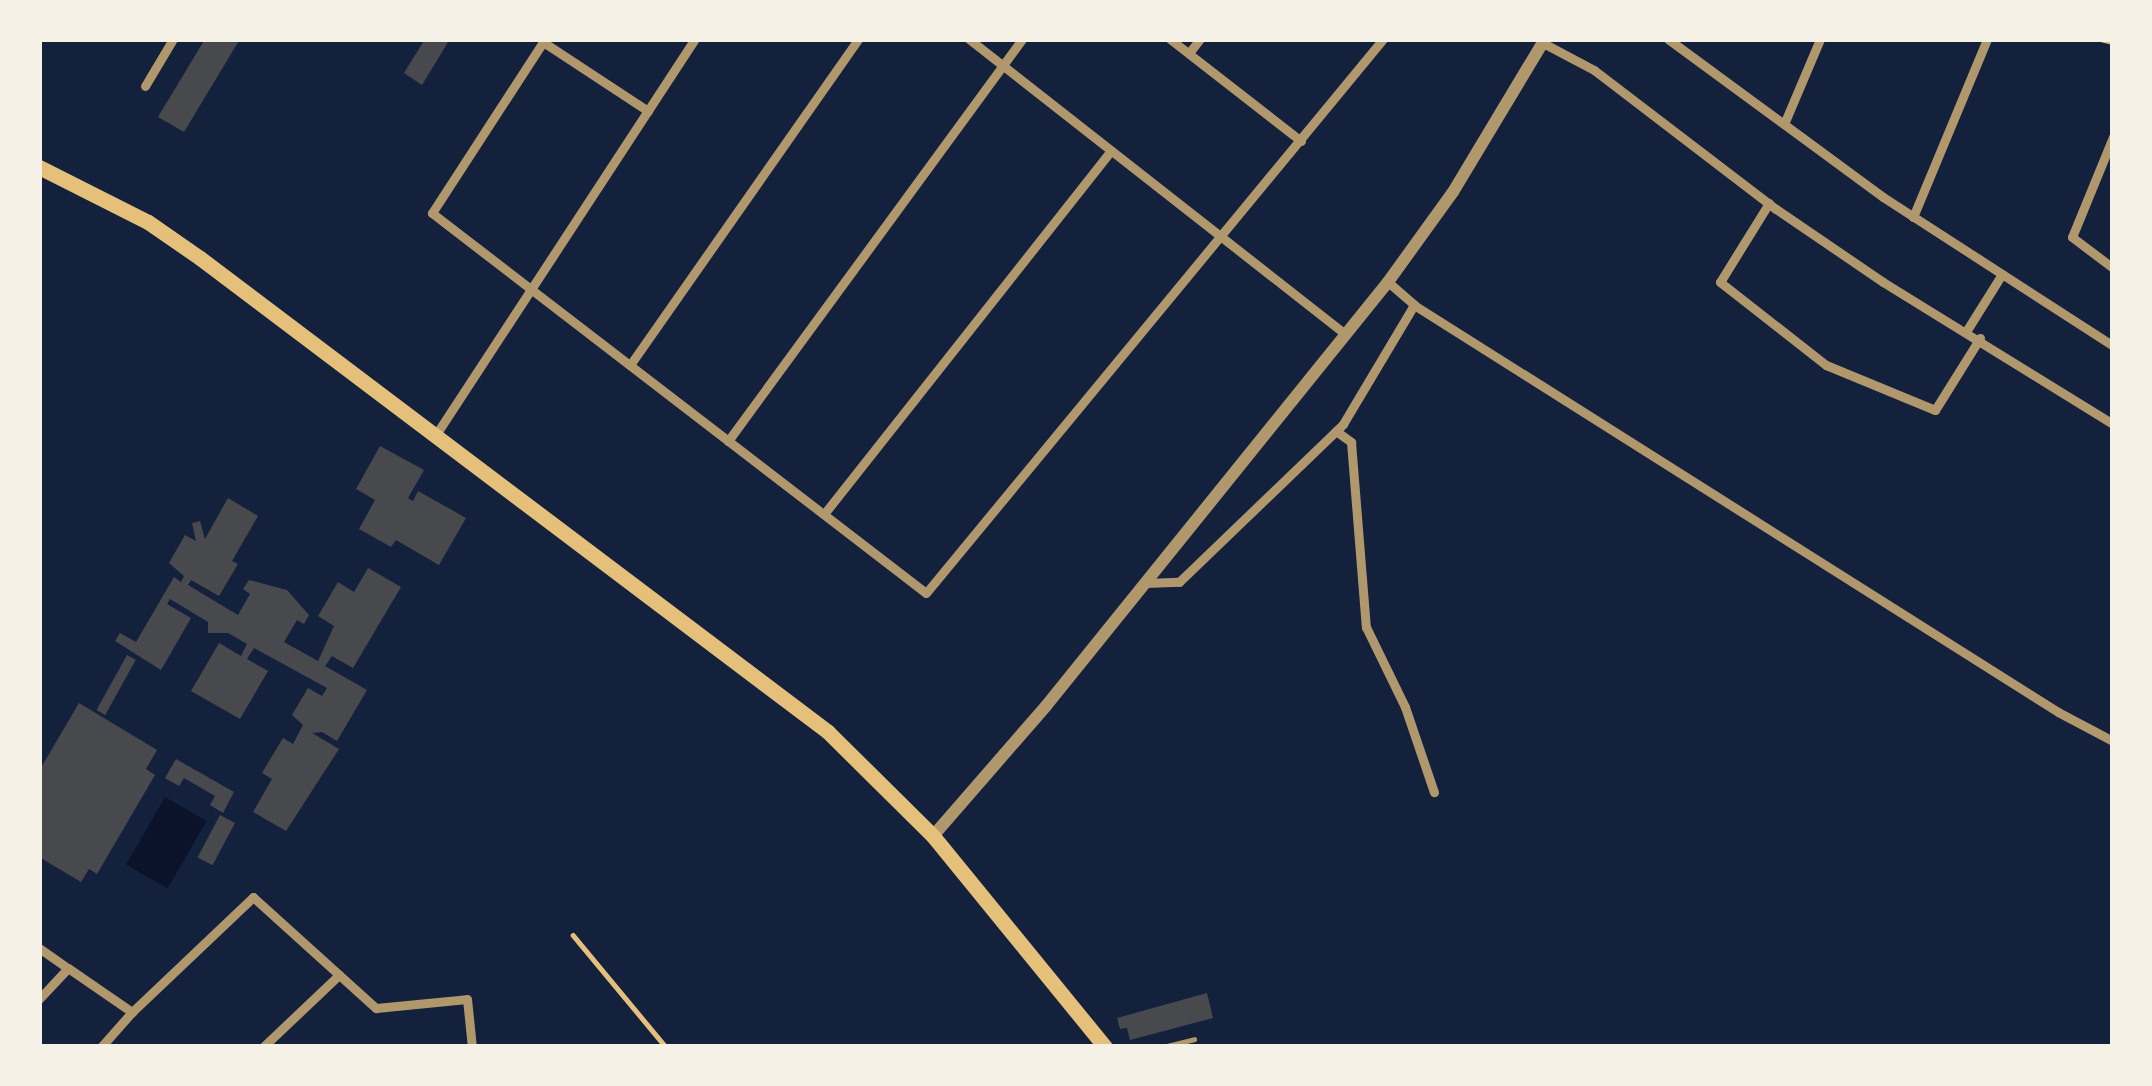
<!DOCTYPE html>
<html>
<head>
<meta charset="utf-8">
<style>
  body { margin:0 }
  #map { position:relative; width:2152px; height:1086px; overflow:hidden; background:#14213d; font-family:"Noto Sans",sans-serif }
  div>[style] { position:absolute }
  [style*='--x'] { left:calc(var(--x)*1px); top:calc(var(--y)*1px); width:calc(var(--w)*1px); rotate:calc(var(--a)*1deg) }
  .water>* { inset:0; background:#0b132b; transform-origin:0 0 }
  .building>* { inset:0; background:#48494c; transform-origin:0 0 }
  .path>* { height:4.5px; margin:-2.25px; padding:0 2.25px; transform-origin:2.25px; border-radius:2.25px; background:#e5c07b }
  .service>* { height:4.5px; margin:-2.25px; padding:0 2.25px; transform-origin:2.25px; border-radius:2.25px; background:#b1986c }
  .minor>* { height:9px; margin:-4.5px; padding:0 4.5px; transform-origin:4.5px; border-radius:4.5px; background:#b1986c }
  .tertiary>* { height:12px; margin:-6px; padding:0 6px; transform-origin:6px; border-radius:6px; background:#b1986c }
  .primary>* { height:15px; margin:-7.5px; padding:0 7.5px; transform-origin:7.5px; border-radius:7.5px; background:#e5c07b }
  span { translate:-50% -50%; white-space:nowrap; text-align:center; line-height:1.15; -webkit-text-stroke:12px #f6f1e7; paint-order:stroke }
  .frame { position:absolute; inset:0; border:42px solid #f6f1e7; pointer-events:none }
</style>
</head>
<body>
<div id="map">
  <div class="water">
    <div style="left:165px;top:797px;width:48px;height:78px;rotate:30deg"></div>
  </div>
  <div class="building">
    <div style="clip-path:polygon(205px 39px,240px 39px,184px 132px,158px 117px)"></div>
    <div style="clip-path:polygon(425px 39px,450px 39px,422px 85px,404px 73px)"></div>
    <div style="clip-path:polygon(380px 446px,424px 470px,408px 498px,413px 501px,418px 491px,466px 518px,439px 565px,396px 540px,391px 547px,359px 529px,375px 500px,356px 489px)"></div>
    <div style="clip-path:polygon(228px 498px,258px 516px,232px 561px,238px 564px,219px 596px,191px 580px,188px 585px,238px 615px,250px 594px,243px 589px,249px 580px,287px 590px,309px 615px,304px 624px,297px 620px,284px 642px,318px 661px,334px 626px,318px 616px,338px 582px,354px 592px,368px 568px,401px 587px,353px 668px,332px 656px,325px 666px,367px 690px,337px 741px,322px 732px,312px 733px,339px 749px,286px 831px,253px 812px,272px 779px,262px 773px,283px 738px,293px 744px,303px 725px,292px 715px,308px 688px,322px 696px,327px 688px,254px 648px,247px 659px,268px 671px,240px 719px,191px 691px,219px 643px,241px 656px,247px 644px,228px 633px,208px 633px,208px 622px,170px 599px,167px 604px,191px 618px,161px 670px,115px 641px,120px 633px,136px 642px,174px 577px,181px 582px,184px 576px,169px 563px,185px 535px,196px 541px,192px 523px,200px 521px,205px 539px)"></div>
    <div style="left:127px;top:655px;width:10px;height:63px;rotate:29deg"></div>
    <div style="clip-path:polygon(79px 703px,157px 750px,146px 769px,155px 775px,97px 874px,89px 869px,81px 882px,39px 857px,39px 771px)"></div>
    <div style="clip-path:polygon(176px 759px,234px 792px,223px 813px,210px 805px,215px 796px,184px 778px,179px 786px,165px 778px)"></div>
    <div style="left:220px;top:815px;width:17px;height:48px;rotate:28deg"></div>
    <div style="clip-path:polygon(1207px 993px,1213px 1018px,1130px 1040px,1127px 1028px,1120px 1029px,1117px 1018px)"></div>
  </div>
  <div class="path">
    <div style="--x:2101;--y:39;--w:12;--a:14"></div>
    <div style="--x:573;--y:935;--w:146;--a:50.3"></div>
  </div>
  <div class="service">
    <div style="--x:1163;--y:1047;--w:32;--a:-14"></div>
  </div>
  <div class="minor">
    <div style="--x:969;--y:39;--w:478;--a:38.1"></div>
    <div style="--x:1170;--y:39;--w:166;--a:37.9"></div>
    <div style="--x:1668;--y:39;--w:267;--a:36.3"></div>
    <div style="--x:1883;--y:197;--w:274;--a:32.9"></div>
    <div style="--x:1543;--y:43;--w:58;--a:27.9"></div>
    <div style="--x:1594;--y:70;--w:229;--a:37.4"></div>
    <div style="--x:1776;--y:209;--w:130;--a:34.3"></div>
    <div style="--x:1883;--y:282;--w:270;--a:31.7"></div>
    <div style="--x:1189;--y:53;--w:18;--a:-52"></div>
    <div style="--x:145;--y:86;--w:55;--a:-59.2"></div>
    <div style="--x:648;--y:111;--w:126;--a:-146.7"></div>
    <div style="--x:543;--y:42;--w:204;--a:123"></div>
    <div style="--x:432;--y:213;--w:623;--a:37.57"></div>
    <div style="--x:926;--y:593;--w:718;--a:-50.48"></div>
    <div style="--x:1784;--y:124;--w:92;--a:-67"></div>
    <div style="--x:2113;--y:137;--w:108;--a:112.3"></div>
    <div style="--x:2072;--y:237;--w:51;--a:37.1"></div>
    <div style="--x:1769;--y:203;--w:93;--a:121.8"></div>
    <div style="--x:1720;--y:282;--w:135;--a:38.1"></div>
    <div style="--x:1826;--y:365;--w:118;--a:22.4"></div>
    <div style="--x:1935;--y:410;--w:85;--a:-58"></div>
    <div style="--x:1913;--y:217;--w:193;--a:-67.4"></div>
    <div style="--x:1388;--y:282;--w:35;--a:41"></div>
    <div style="--x:1414;--y:305;--w:762;--a:32.29"></div>
    <div style="--x:2058;--y:712;--w:62;--a:27.8"></div>
    <div style="--x:1967;--y:330;--w:66;--a:-58"></div>
    <div style="--x:630;--y:365;--w:398;--a:-55"></div>
    <div style="--x:1336;--y:431;--w:19;--a:36"></div>
    <div style="--x:1351;--y:442;--w:186;--a:85.4"></div>
    <div style="--x:1366;--y:627;--w:89;--a:64"></div>
    <div style="--x:1405;--y:707;--w:90;--a:71.2"></div>
    <div style="--x:435;--y:436;--w:475;--a:-56.8"></div>
    <div style="--x:728;--y:441;--w:498;--a:-53.8"></div>
    <div style="--x:824;--y:514;--w:463;--a:-51.7"></div>
    <div style="--x:1146;--y:583;--w:33;--a:-2"></div>
    <div style="--x:1179;--y:582;--w:228;--a:-43.9"></div>
    <div style="--x:1343;--y:424;--w:139;--a:-59.2"></div>
    <div style="--x:39;--y:948;--w:35;--a:35"></div>
    <div style="--x:39;--y:999;--w:42;--a:-46.9"></div>
    <div style="--x:68;--y:968;--w:78;--a:34.5"></div>
    <div style="--x:132;--y:1012;--w:167;--a:-43.5"></div>
    <div style="--x:253;--y:897;--w:166;--a:42.1"></div>
    <div style="--x:376;--y:1008;--w:91;--a:-5.6"></div>
    <div style="--x:467;--y:999;--w:48;--a:84.1"></div>
    <div style="--x:101;--y:1047;--w:47;--a:-48.5"></div>
    <div style="--x:263;--y:1047;--w:105;--a:-43.5"></div>
  </div>
  <div class="tertiary">
    <div style="--x:933;--y:836;--w:172;--a:-49"></div>
    <div style="--x:1046;--y:706;--w:545;--a:-51.11"></div>
    <div style="--x:1388;--y:282;--w:111;--a:-54.2"></div>
    <div style="--x:1453;--y:192;--w:179;--a:-59"></div>
  </div>
  <div class="primary">
    <div style="--x:39;--y:167;--w:122;--a:26.8"></div>
    <div style="--x:148;--y:222;--w:63;--a:34.7"></div>
    <div style="--x:200;--y:258;--w:787;--a:37.04"></div>
    <div style="--x:828;--y:732;--w:148;--a:44.7"></div>
    <div style="--x:933;--y:836;--w:272;--a:50.8"></div>
  </div>
  <div class="frame"></div>
</div>
</body>
</html>
